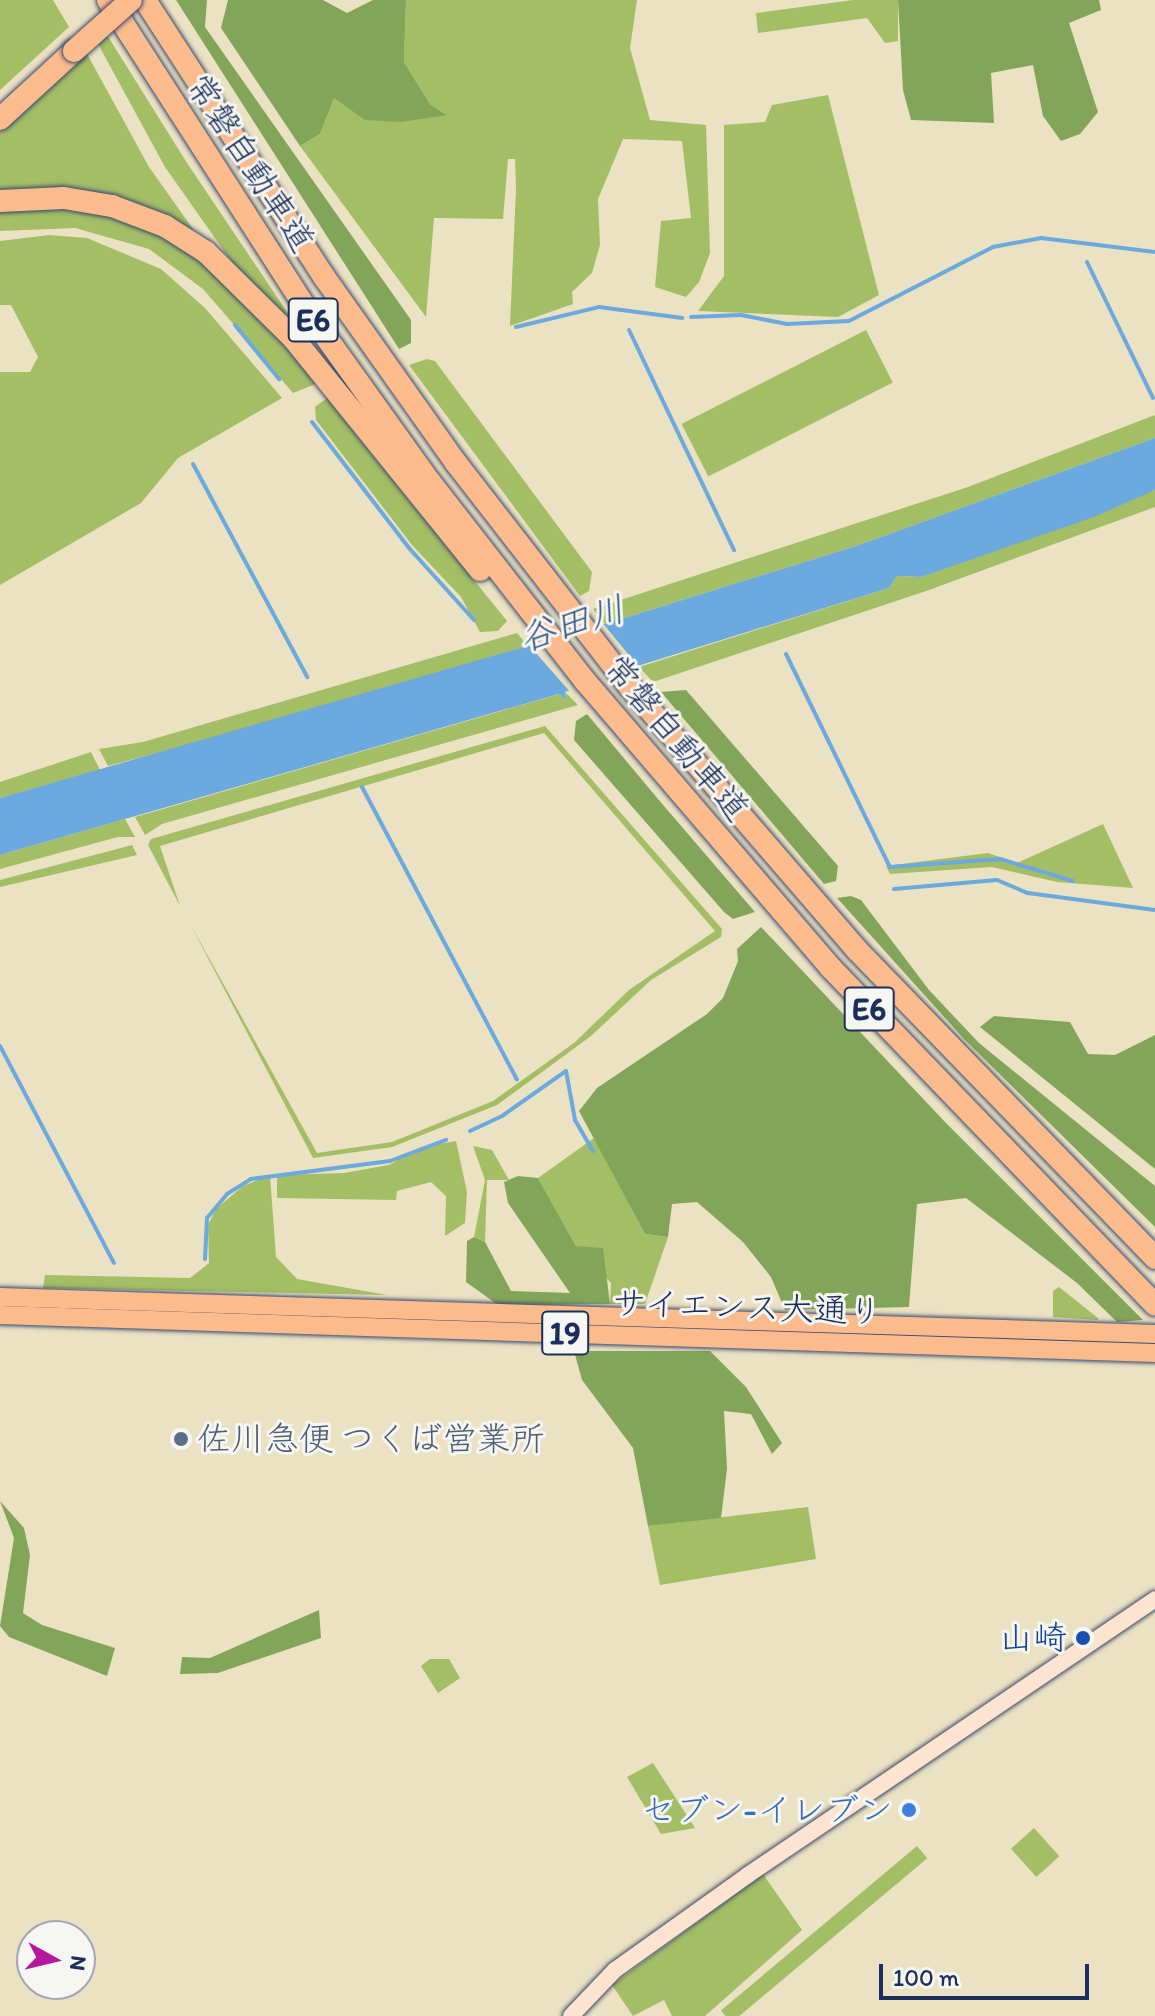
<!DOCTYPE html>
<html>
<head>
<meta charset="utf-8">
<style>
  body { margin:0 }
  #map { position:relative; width:1155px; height:2016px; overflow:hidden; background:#ebe2c3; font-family:Itim,"Klee One",sans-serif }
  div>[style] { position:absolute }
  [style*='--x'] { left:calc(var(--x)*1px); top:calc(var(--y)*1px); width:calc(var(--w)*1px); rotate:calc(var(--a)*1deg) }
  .green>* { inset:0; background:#a4be65; transform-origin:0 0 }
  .forest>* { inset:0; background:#83a55a }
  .water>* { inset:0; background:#6ba9de }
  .pier>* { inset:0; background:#ebe2c3 }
  .stream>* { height:4px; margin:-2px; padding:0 2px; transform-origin:2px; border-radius:2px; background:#6ba9de }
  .roads { filter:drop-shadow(0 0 2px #3a4a6d) drop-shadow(0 0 2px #3a4a6d) }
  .secondary>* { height:16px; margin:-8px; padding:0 8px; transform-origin:8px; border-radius:8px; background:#fde4d1 }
  .primary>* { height:18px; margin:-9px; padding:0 9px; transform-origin:9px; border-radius:9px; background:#fbbb8d }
  .motorway>* { height:22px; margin:-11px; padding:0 11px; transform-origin:11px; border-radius:11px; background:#fbbb8d }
  .bridges { filter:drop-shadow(0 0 2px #3a4a6d) drop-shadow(0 0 2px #3a4a6d) }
  .motorway-bridge>* { height:22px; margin:-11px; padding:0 11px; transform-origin:11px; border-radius:11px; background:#fbbb8d }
  .dots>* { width:22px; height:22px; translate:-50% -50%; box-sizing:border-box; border:4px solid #f6f6f2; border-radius:50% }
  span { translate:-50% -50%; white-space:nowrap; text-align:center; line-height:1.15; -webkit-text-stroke:6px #f6f6f2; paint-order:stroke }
  .shield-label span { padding:2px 6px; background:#f6f6f2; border:2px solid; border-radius:6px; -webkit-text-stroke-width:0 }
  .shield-label { font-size:32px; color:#1b2f5e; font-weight:700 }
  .street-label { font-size:34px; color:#1b2f5e }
  .service-label { font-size:34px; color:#4e5e75 }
  .left { translate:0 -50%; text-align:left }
  .transit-label { font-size:34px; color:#164399 }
  .right { translate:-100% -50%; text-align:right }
  .shop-label { font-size:34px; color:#366cbe }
  .water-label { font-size:36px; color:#335484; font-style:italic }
  .north { position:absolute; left:16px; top:1920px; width:80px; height:80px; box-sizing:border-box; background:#f6f6f2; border:2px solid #9ea6b7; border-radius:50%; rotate:98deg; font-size:22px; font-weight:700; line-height:32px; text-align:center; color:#1b2f5e }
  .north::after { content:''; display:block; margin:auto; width:28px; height:36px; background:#b5179e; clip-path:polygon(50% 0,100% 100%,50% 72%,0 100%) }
  .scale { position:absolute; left:879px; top:1964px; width:210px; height:36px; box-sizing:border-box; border:4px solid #1b2f5e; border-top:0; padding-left:10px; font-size:24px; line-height:28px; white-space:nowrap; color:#1b2f5e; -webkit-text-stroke:6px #f6f6f2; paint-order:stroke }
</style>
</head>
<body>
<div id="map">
  <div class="green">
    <div style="clip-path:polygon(0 0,53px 0,69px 27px,0 90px)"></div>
    <div style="clip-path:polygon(406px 0,637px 0,630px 48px,650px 120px,706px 125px,710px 253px,699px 282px,686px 297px,655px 287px,661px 221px,691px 218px,682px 141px,623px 139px,598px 199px,600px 245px,592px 273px,572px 292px,573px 304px,510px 326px,516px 189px,515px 159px,508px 159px,503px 219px,434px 218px,426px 317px,300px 146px,320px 134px,334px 98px,446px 114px,430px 104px,404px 62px)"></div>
    <div style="clip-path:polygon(853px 0,898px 0,898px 41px,885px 43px,867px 18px,758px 33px,756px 13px)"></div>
    <div style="clip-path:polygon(107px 35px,187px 163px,306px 340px,236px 268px,165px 167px,98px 44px)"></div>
    <div style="clip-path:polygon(86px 52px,149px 167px,193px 229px,191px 234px,169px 222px,0 195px,0 131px)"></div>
    <div style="clip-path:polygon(828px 95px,879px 295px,838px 317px,698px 311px,724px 276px,724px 125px,765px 122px,772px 105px)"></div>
    <div style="clip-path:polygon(54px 206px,107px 213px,167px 238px,199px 258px,264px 319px,318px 383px,293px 393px,203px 289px,149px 249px,75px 228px,0 231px,0 212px)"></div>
    <div style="clip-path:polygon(49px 235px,87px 238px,161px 269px,205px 308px,282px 398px,178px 458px,141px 503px,0 585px,0 372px,30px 372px,38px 357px,11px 305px,0 305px,0 241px)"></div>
    <div style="left:866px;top:330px;width:59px;height:207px;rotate:63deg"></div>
    <div style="clip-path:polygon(427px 359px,435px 361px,592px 572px,589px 591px,580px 596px,409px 365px)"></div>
    <div style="clip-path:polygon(327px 398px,507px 621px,498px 631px,480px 632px,461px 597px,412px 545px,316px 420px,315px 407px)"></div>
    <div style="clip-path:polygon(1155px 415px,1155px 438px,856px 546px,605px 624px,593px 609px,968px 487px)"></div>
    <div style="clip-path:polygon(1155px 490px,1155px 507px,929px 590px,653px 682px,639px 667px,889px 588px,897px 576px,921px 577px)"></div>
    <div style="clip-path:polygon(517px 633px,528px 646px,330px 707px,108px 766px,99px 749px,143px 742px)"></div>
    <div style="clip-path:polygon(565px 692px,578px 705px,162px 824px,145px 835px,135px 817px,560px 694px,566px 700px)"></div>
    <div style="clip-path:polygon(545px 726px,722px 929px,721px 937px,651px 980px,591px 1036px,497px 1105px,392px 1147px,313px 1158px,189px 922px,317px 1153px,392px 1142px,493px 1101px,574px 1043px,629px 990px,715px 931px,544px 733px,160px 846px,180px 906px,148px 845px,151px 839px)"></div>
    <div style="clip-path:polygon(91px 752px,100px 770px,0 798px,0 782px)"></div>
    <div style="clip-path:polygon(125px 819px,135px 837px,118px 837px,0 869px,0 855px)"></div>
    <div style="clip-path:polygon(1103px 824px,1133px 888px,1057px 882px,992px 867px,890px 874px,886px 866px,988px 853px,1017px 863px)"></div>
    <div style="clip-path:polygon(132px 845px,137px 855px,0 887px,0 880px)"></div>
    <div style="clip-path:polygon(594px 1138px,645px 1234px,668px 1237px,645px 1304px,610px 1304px,611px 1283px,576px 1246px,538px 1178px)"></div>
    <div style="clip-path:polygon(456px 1141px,467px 1192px,465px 1223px,445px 1236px,446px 1196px,431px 1182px,397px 1191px,396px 1200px,277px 1198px,277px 1175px,344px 1173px,389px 1165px,419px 1148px)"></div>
    <div style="clip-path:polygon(473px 1146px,492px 1150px,509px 1180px,487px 1180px,485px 1242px,474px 1237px,485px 1180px)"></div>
    <div style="clip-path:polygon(270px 1175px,276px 1257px,297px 1279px,387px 1295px,43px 1288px,45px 1275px,190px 1278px,209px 1263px,208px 1225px,216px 1209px,243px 1186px)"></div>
    <div style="clip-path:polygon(1059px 1287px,1098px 1318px,1098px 1320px,1053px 1317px,1053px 1291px)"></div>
    <div style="clip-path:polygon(808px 1507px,816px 1559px,660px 1585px,648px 1526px)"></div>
    <div style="clip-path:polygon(430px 1659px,449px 1659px,460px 1678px,438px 1693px,421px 1666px)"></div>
    <div style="clip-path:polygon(653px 1763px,695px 1828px,661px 1834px,627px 1777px)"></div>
    <div style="left:1034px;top:1828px;width:38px;height:31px;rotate:48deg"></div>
    <div style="left:917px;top:1846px;width:16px;height:256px;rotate:50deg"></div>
    <div style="clip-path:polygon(763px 1874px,802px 1930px,705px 2016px,672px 2016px,664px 2000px,633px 2016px,612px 1985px)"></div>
  </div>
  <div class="forest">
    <div style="clip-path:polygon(176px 0,207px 0,205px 27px,411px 320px,411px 343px,399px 349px)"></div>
    <div style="clip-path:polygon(228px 0,323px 0,347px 13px,373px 0,406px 0,404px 62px,430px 104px,447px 115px,401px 122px,365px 120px,334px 98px,320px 134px,300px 146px,221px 28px)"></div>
    <div style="clip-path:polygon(898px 0,1099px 0,1101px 10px,1069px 23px,1098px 112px,1080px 134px,1061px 141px,1043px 116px,1033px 65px,991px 73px,994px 123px,911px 120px,903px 90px)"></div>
    <div style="clip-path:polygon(686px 690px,838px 866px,836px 881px,824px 884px,661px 692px)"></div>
    <div style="clip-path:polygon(587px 714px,658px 799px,755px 912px,733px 919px,724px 912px,574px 740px,576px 721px)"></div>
    <div style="clip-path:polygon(851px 896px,861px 900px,929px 990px,979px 1043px,1155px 1186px,1155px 1227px,964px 1039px,837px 898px)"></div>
    <div style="clip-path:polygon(761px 927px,946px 1123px,1143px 1320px,1117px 1322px,1077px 1283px,966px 1198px,917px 1204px,909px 1307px,785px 1310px,771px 1277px,743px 1242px,697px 1202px,672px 1204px,668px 1237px,645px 1234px,579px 1111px,597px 1088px,707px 1014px,723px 998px,738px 961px,737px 949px)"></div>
    <div style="clip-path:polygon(994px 1016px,1070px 1022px,1088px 1054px,1115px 1055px,1155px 1035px,1155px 1169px,980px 1027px)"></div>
    <div style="clip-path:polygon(518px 1176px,538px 1178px,576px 1246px,603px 1248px,610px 1304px,498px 1305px,466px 1282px,467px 1241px,474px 1237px,485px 1242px,511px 1291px,570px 1293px,508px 1203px,504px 1182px)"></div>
    <div style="clip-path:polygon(574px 1351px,710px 1351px,746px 1387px,782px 1443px,772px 1454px,751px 1414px,724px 1411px,727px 1469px,721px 1518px,648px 1526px,633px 1448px,582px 1380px)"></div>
    <div style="clip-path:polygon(0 1501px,24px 1528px,30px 1555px,23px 1613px,42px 1625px,115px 1648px,107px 1676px,9px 1637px,0 1626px,14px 1538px)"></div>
    <div style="clip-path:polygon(319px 1610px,321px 1638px,218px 1673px,180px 1674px,182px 1657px,210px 1658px)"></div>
  </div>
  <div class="water">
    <div style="clip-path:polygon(1155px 438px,1155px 490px,1094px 517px,921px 577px,897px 576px,889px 588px,644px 664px,565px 692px,566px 700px,559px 694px,0 855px,0 798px,618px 620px,856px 546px)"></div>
  </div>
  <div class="pier">
    <div style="clip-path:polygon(601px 621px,641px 670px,572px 694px,528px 644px)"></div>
  </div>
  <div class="stream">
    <div style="--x:1087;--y:262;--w:151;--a:64.1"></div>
    <div style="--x:691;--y:317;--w:50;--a:-2.3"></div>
    <div style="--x:741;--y:315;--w:47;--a:11.1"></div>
    <div style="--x:787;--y:324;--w:62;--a:-2.8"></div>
    <div style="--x:849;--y:321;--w:162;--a:-27.2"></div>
    <div style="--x:993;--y:247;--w:49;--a:-10.6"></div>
    <div style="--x:1041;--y:238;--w:115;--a:7"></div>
    <div style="--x:235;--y:325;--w:70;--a:50.8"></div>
    <div style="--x:516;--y:327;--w:85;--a:-13.5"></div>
    <div style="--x:599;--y:307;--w:84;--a:7.5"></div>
    <div style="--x:629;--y:330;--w:244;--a:64.5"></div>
    <div style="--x:312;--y:422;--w:159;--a:52.4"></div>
    <div style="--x:409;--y:548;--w:97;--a:47.9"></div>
    <div style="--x:193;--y:464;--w:242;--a:61.8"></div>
    <div style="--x:786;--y:654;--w:237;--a:64"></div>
    <div style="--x:890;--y:867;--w:110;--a:-4.2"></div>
    <div style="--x:1000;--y:859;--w:76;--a:16.8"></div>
    <div style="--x:362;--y:787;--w:331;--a:62.1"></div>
    <div style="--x:894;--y:889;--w:103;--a:-5"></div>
    <div style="--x:997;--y:880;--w:34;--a:23"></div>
    <div style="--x:1028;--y:893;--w:128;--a:7.6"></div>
    <div style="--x:0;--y:1046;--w:245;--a:62.3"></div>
    <div style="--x:470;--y:1131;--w:35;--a:-25"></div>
    <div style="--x:502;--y:1116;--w:78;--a:-35.1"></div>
    <div style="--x:566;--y:1071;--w:50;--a:79.6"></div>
    <div style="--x:575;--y:1120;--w:36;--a:60"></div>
    <div style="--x:205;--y:1259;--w:41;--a:-87.2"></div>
    <div style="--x:207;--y:1218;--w:31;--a:-50"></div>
    <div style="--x:227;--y:1194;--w:28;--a:-32"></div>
    <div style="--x:251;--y:1179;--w:140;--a:-7.4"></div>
    <div style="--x:390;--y:1161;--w:60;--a:-20.6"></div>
  </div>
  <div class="roads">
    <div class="secondary">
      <div style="--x:571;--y:2016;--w:64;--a:-46.3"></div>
      <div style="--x:615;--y:1970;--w:163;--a:-35.5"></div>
      <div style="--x:748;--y:1875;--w:492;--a:-34.1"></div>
    </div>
    <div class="primary">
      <div style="--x:0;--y:1297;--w:1156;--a:1.83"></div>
      <div style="--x:0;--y:1315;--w:1156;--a:1.88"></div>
    </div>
    <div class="motorway">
      <div style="--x:108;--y:0;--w:376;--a:57.3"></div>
      <div style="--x:311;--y:316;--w:204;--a:54.4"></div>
      <div style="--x:430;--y:482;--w:252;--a:52.1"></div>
      <div style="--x:585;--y:681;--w:378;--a:49.4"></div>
      <div style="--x:831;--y:968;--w:467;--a:46.1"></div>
      <div style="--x:145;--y:0;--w:331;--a:57.1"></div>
      <div style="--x:325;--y:278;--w:227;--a:54.7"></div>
      <div style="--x:456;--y:463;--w:284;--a:52.2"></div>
      <div style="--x:630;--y:687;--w:347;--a:49.2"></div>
      <div style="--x:857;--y:950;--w:429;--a:45.9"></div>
      <div style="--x:0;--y:119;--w:100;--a:-42.6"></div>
      <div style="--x:0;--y:201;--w:64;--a:-2.7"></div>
      <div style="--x:64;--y:198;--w:49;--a:9.5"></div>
      <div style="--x:112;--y:206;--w:57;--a:20.7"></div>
      <div style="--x:165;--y:226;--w:49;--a:32.4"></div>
      <div style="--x:206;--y:252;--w:122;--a:44.7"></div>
      <div style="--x:293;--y:338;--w:298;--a:51.1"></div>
    </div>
  </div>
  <div class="bridges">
    <div class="motorway-bridge">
      <div style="--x:74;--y:51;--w:76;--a:-41.8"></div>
    </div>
  </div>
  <div class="dots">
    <div style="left:181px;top:1439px;background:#5c6f8a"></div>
    <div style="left:1083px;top:1638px;background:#1a4fb4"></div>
    <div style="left:909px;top:1810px;background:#3f7fe0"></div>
  </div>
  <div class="shield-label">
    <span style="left:313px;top:320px">E6</span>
    <span style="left:869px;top:1009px">E6</span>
    <span style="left:565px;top:1333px">19</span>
  </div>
  <div class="street-label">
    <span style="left:251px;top:163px;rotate:57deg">常磐自動車道</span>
    <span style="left:677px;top:738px;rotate:50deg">常磐自動車道</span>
    <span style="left:747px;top:1307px;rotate:2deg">サイエンス大通り</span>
  </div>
  <div class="service-label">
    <span class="left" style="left:197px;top:1439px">佐川急便 つくば営業所</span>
  </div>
  <div class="transit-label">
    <span class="right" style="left:1067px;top:1638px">山崎</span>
  </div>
  <div class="shop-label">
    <span class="right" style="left:893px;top:1810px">セブン-イレブン</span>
  </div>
  <div class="water-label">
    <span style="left:572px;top:623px;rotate:-17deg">谷田川</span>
  </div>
  <div class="north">N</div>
  <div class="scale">100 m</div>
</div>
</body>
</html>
